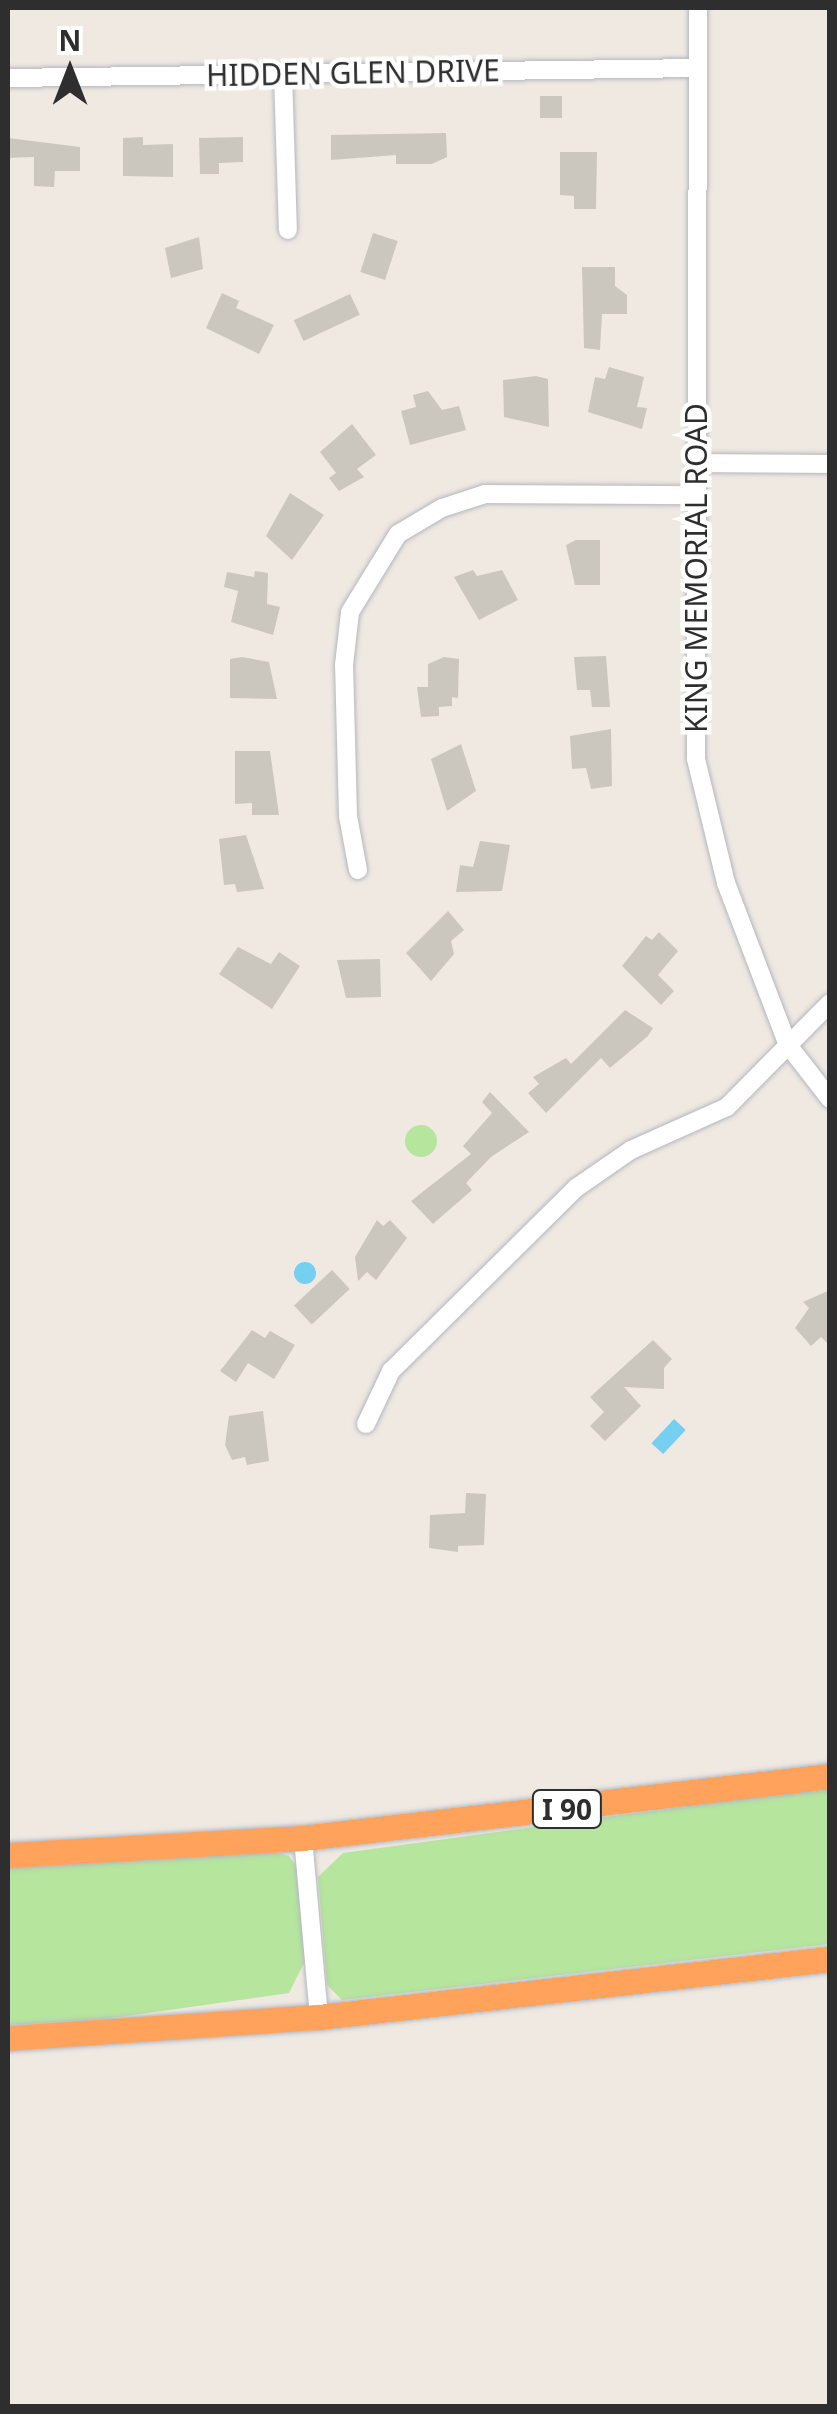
<!DOCTYPE html>
<html>
<head>
<meta charset="utf-8">
<style>
  body { margin:0 }
  #map { position:relative; width:837px; height:2414px; overflow:hidden; background:#efe9e1; font-family:"Noto Sans",sans-serif }
  div>[style] { position:absolute }
  [style*='--x'] { left:calc(var(--x)*1px); top:calc(var(--y)*1px); width:calc(var(--w)*1px); rotate:calc(var(--a)*1deg) }
  .green>* { inset:0; background:#b6e59e }
  .round { border-radius:50% }
  .water>* { inset:0; background:#75cff0; transform-origin:0 0 }
  .building>* { inset:0; background:#cbc7bf; transform-origin:0 0 }
  .roads { filter:drop-shadow(0 0 2px #b4b7c1) drop-shadow(0 0 2px #b4b7c1) }
  .minor>* { height:18px; margin:-9px; padding:0 9px; transform-origin:9px; border-radius:9px; background:#fff }
  .highway>* { height:25px; margin:-12.5px; padding:0 12.5px; transform-origin:12.5px; border-radius:12.5px; background:#ffa35c }
  span { translate:-50% -50%; white-space:nowrap; text-align:center; line-height:1.15; -webkit-text-stroke:9px #fff; paint-order:stroke }
  .shield-label span { padding:2px 8px; background:#fff; border:2px solid; border-radius:8px; -webkit-text-stroke-width:0 }
  .shield-label { font-size:28px; color:#2e2e2e; font-weight:700 }
  .street-label { font-size:30px; color:#2e2e2e }
  .frame { position:absolute; inset:0; border:10px solid #2e2e2e; pointer-events:none }
  .north { position:absolute; left:20px; top:20px; width:100px; height:100px; -webkit-text-stroke:8px #fff; paint-order:stroke; rotate:0deg; font-size:28px; font-weight:700; line-height:40px; text-align:center; color:#2e2e2e }
  .north::after { content:''; display:block; margin:auto; width:35px; height:45px; background:#2e2e2e; clip-path:polygon(50% 0,100% 100%,50% 72%,0 100%) }
</style>
</head>
<body>
<div id="map">
  <div class="green">
    <div class="round" style="left:405px;top:1125px;width:32px;height:32px"></div>
    <div style="clip-path:polygon(829px 1787px,829px 1944px,342px 2000px,327px 1985px,318px 1877px,343px 1853px)"></div>
    <div style="clip-path:polygon(274px 1852px,289px 1856px,298px 1869px,305px 1961px,289px 1993px,105px 2019px,8px 2025px,8px 1868px)"></div>
  </div>
  <div class="water">
    <div class="round" style="left:294px;top:1262px;width:22px;height:22px"></div>
    <div style="left:674px;top:1419px;width:16px;height:33px;rotate:43deg"></div>
  </div>
  <div class="building">
    <div style="left:540px;top:96px;width:22px;height:22px"></div>
    <div style="clip-path:polygon(446px 133px,447px 157px,432px 164px,396px 164px,396px 155px,331px 160px,331px 135px)"></div>
    <div style="clip-path:polygon(143px 137px,143px 145px,173px 144px,173px 177px,123px 176px,123px 138px)"></div>
    <div style="clip-path:polygon(243px 137px,243px 162px,219px 163px,219px 174px,200px 174px,199px 138px)"></div>
    <div style="clip-path:polygon(8px 138px,80px 147px,80px 171px,55px 171px,54px 187px,34px 186px,34px 157px,8px 158px)"></div>
    <div style="clip-path:polygon(560px 152px,597px 152px,596px 209px,574px 209px,574px 196px,560px 195px)"></div>
    <div style="left:373px;top:233px;width:26px;height:41px;rotate:18deg"></div>
    <div style="clip-path:polygon(199px 237px,203px 269px,171px 278px,165px 248px)"></div>
    <div style="clip-path:polygon(582px 267px,615px 267px,615px 286px,627px 295px,627px 314px,602px 314px,600px 350px,584px 348px)"></div>
    <div style="clip-path:polygon(222px 293px,239px 301px,236px 308px,274px 325px,259px 354px,206px 328px)"></div>
    <div style="left:350px;top:294px;width:23px;height:62px;rotate:65deg"></div>
    <div style="clip-path:polygon(609px 367px,644px 377px,637px 407px,647px 408px,642px 429px,588px 412px,595px 377px,605px 379px)"></div>
    <div style="clip-path:polygon(536px 376px,548px 379px,549px 427px,504px 417px,503px 380px)"></div>
    <div style="clip-path:polygon(428px 391px,442px 410px,459px 406px,466px 430px,410px 445px,401px 411px,416px 407px,413px 395px)"></div>
    <div style="clip-path:polygon(352px 424px,376px 455px,357px 469px,364px 477px,339px 491px,329px 478px,336px 473px,320px 452px)"></div>
    <div style="clip-path:polygon(290px 493px,324px 515px,292px 560px,266px 536px)"></div>
    <div style="clip-path:polygon(576px 540px,600px 540px,600px 585px,575px 585px,566px 545px)"></div>
    <div style="clip-path:polygon(473px 570px,477px 576px,502px 570px,518px 600px,479px 620px,454px 577px)"></div>
    <div style="clip-path:polygon(255px 571px,268px 573px,267px 604px,280px 607px,273px 635px,231px 622px,238px 591px,224px 587px,227px 572px,254px 577px)"></div>
    <div style="clip-path:polygon(606px 656px,610px 707px,592px 707px,590px 690px,577px 690px,574px 657px)"></div>
    <div style="clip-path:polygon(242px 657px,269px 662px,277px 699px,230px 698px,230px 659px)"></div>
    <div style="clip-path:polygon(444px 657px,459px 659px,458px 698px,452px 697px,452px 706px,439px 707px,439px 716px,421px 717px,417px 687px,428px 687px,428px 664px)"></div>
    <div style="clip-path:polygon(611px 729px,612px 786px,591px 789px,586px 768px,572px 769px,570px 736px)"></div>
    <div style="clip-path:polygon(461px 744px,476px 791px,447px 811px,431px 759px)"></div>
    <div style="clip-path:polygon(235px 751px,270px 751px,279px 815px,252px 815px,252px 803px,235px 804px)"></div>
    <div style="clip-path:polygon(246px 835px,264px 889px,237px 892px,235px 884px,224px 885px,219px 839px)"></div>
    <div style="clip-path:polygon(480px 841px,510px 845px,502px 891px,456px 892px,460px 865px,473px 867px)"></div>
    <div style="clip-path:polygon(448px 911px,464px 930px,451px 941px,454px 954px,431px 981px,406px 953px)"></div>
    <div style="clip-path:polygon(659px 932px,678px 951px,658px 975px,674px 991px,661px 1005px,622px 966px,646px 936px,652px 940px)"></div>
    <div style="clip-path:polygon(238px 947px,271px 964px,279px 952px,300px 966px,272px 1009px,219px 974px)"></div>
    <div style="clip-path:polygon(380px 959px,381px 997px,346px 998px,337px 960px)"></div>
    <div style="clip-path:polygon(625px 1010px,653px 1028px,648px 1036px,610px 1068px,601px 1058px,546px 1113px,528px 1093px,539px 1084px,533px 1077px,566px 1058px,571px 1064px)"></div>
    <div style="clip-path:polygon(490px 1092px,529px 1132px,491px 1157px,466px 1183px,472px 1190px,433px 1224px,411px 1201px,471px 1154px,463px 1146px,492px 1113px,482px 1102px)"></div>
    <div style="clip-path:polygon(377px 1220px,383px 1226px,390px 1220px,407px 1238px,376px 1280px,367px 1272px,358px 1281px,355px 1257px)"></div>
    <div style="left:332px;top:1270px;width:26px;height:52px;rotate:47deg"></div>
    <div style="clip-path:polygon(830px 1290px,830px 1346px,821px 1337px,811px 1346px,795px 1328px,809px 1308px,803px 1302px)"></div>
    <div style="clip-path:polygon(252px 1330px,265px 1338px,270px 1331px,295px 1345px,274px 1379px,248px 1363px,236px 1382px,220px 1371px)"></div>
    <div style="clip-path:polygon(653px 1340px,672px 1359px,664px 1368px,664px 1389px,624px 1387px,641px 1406px,605px 1441px,590px 1426px,604px 1412px,590px 1397px)"></div>
    <div style="clip-path:polygon(263px 1411px,269px 1461px,247px 1465px,245px 1457px,232px 1460px,225px 1445px,229px 1416px)"></div>
    <div style="clip-path:polygon(466px 1493px,486px 1494px,484px 1545px,458px 1546px,458px 1552px,429px 1548px,430px 1515px,465px 1513px)"></div>
  </div>
  <div class="roads">
    <div class="minor">
      <div style="--x:698;--y:8;--w:751;--a:90.15"></div>
      <div style="--x:696;--y:759;--w:128;--a:76.4"></div>
      <div style="--x:726;--y:883;--w:173;--a:69.1"></div>
      <div style="--x:788;--y:1045;--w:68;--a:52.1"></div>
      <div style="--x:283;--y:74;--w:156;--a:88.2"></div>
      <div style="--x:8;--y:78;--w:690;--a:-0.83"></div>
      <div style="--x:695;--y:463;--w:135;--a:0.4"></div>
      <div style="--x:358;--y:870;--w:55;--a:-100.5"></div>
      <div style="--x:348;--y:816;--w:151;--a:-91.5"></div>
      <div style="--x:344;--y:665;--w:53;--a:-83.5"></div>
      <div style="--x:350;--y:612;--w:92;--a:-58.4"></div>
      <div style="--x:398;--y:534;--w:51;--a:-30.6"></div>
      <div style="--x:442;--y:508;--w:45;--a:-18"></div>
      <div style="--x:485;--y:494;--w:210;--a:0.3"></div>
      <div style="--x:366;--y:1424;--w:59;--a:-64.7"></div>
      <div style="--x:391;--y:1371;--w:260;--a:-44.7"></div>
      <div style="--x:576;--y:1188;--w:67;--a:-34.6"></div>
      <div style="--x:631;--y:1150;--w:105;--a:-24.1"></div>
      <div style="--x:727;--y:1107;--w:146;--a:-45.3"></div>
      <div style="--x:303;--y:1838;--w:180;--a:84.9"></div>
    </div>
    <div class="highway">
      <div style="--x:8;--y:1855;--w:295;--a:-3.3"></div>
      <div style="--x:303;--y:1838;--w:531;--a:-6.71"></div>
      <div style="--x:8;--y:2038;--w:312;--a:-3.9"></div>
      <div style="--x:319;--y:2017;--w:514;--a:-6.48"></div>
    </div>
  </div>
  <div class="shield-label">
    <span style="left:567px;top:1809px">I 90</span>
  </div>
  <div class="street-label">
    <span style="left:353px;top:73px;rotate:-1deg">HIDDEN GLEN DRIVE</span>
    <span style="left:696px;top:568px;rotate:-90deg">KING MEMORIAL ROAD</span>
  </div>
  <div class="frame"></div>
  <div class="north">N</div>
</div>
</body>
</html>
